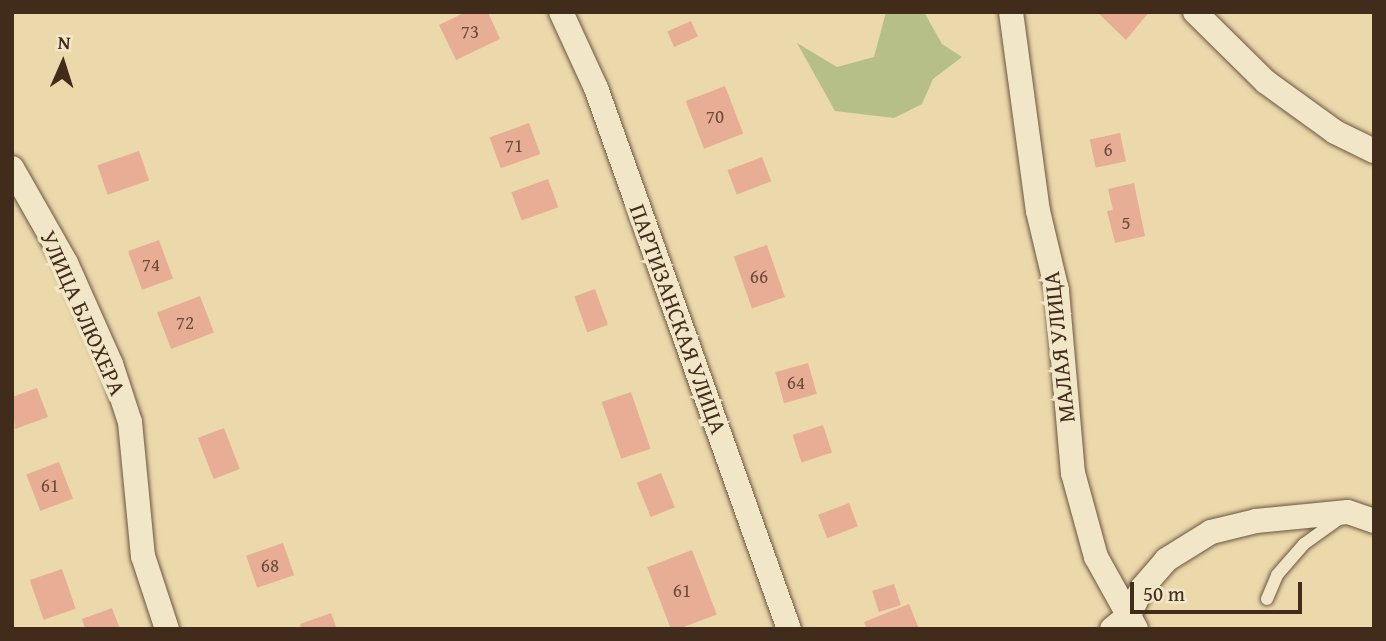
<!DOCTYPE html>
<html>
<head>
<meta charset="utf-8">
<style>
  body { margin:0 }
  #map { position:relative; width:1386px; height:641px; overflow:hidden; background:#ebd8ab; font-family:"Gentium Book Plus",serif }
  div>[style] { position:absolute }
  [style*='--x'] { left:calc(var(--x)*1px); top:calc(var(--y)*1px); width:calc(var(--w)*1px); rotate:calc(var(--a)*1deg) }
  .green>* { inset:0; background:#b7bf89 }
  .building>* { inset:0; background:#e7ae95; transform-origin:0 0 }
  .roads { filter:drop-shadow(0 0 2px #6c563f) drop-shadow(0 0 2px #6c563f) }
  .service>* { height:12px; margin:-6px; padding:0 6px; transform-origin:6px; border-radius:6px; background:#f2e6c8 }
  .minor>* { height:24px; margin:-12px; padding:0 12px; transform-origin:12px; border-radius:12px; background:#f2e6c8 }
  span { translate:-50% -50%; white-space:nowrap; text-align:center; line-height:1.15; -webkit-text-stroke:7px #f2e6c8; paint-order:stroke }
  .number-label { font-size:19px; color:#6a4c3a }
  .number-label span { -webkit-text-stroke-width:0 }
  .street-label { font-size:23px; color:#412b1b }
  .frame { position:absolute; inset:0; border:14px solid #412b1b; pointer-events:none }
  .north { position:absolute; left:28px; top:28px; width:70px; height:70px; -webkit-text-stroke:5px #f2e6c8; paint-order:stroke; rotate:3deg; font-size:19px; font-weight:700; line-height:28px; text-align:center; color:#412b1b }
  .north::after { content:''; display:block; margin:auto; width:24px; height:32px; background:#412b1b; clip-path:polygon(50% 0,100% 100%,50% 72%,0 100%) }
  .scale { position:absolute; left:1130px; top:582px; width:172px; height:32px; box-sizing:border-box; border:4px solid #412b1b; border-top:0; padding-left:9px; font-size:21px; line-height:24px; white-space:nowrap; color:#412b1b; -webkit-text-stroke:5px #f2e6c8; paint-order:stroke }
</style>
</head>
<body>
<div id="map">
  <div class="green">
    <div style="clip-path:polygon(886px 12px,924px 12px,942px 44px,962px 57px,933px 79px,922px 104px,894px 118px,835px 111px,797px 43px,837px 67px,874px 57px)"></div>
  </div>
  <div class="building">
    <div style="clip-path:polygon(466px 12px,488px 12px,500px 39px,456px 60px,439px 25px)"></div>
    <div style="clip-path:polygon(1097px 12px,1149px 12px,1126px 40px)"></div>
    <div style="left:691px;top:21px;width:17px;height:26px;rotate:66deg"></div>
    <div style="left:725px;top:86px;width:51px;height:42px;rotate:69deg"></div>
    <div style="left:529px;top:123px;width:33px;height:42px;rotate:70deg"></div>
    <div style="left:1120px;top:133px;width:29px;height:31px;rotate:78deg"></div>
    <div style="left:139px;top:151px;width:31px;height:44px;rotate:71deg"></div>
    <div style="left:762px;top:157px;width:26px;height:37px;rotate:69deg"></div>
    <div style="left:548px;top:179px;width:30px;height:39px;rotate:70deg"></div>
    <div style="clip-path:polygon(1134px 183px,1145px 236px,1115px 243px,1107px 211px,1113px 210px,1108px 189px)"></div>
    <div style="left:159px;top:240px;width:41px;height:33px;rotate:70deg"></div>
    <div style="left:767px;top:245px;width:55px;height:35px;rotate:71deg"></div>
    <div style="left:595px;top:289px;width:38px;height:22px;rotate:70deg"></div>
    <div style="left:200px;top:296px;width:39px;height:46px;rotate:69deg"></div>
    <div style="left:808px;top:363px;width:32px;height:34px;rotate:74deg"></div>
    <div style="clip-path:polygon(37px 388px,48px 417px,15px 429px,12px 397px)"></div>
    <div style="left:631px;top:392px;width:60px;height:31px;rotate:71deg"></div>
    <div style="left:823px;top:425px;width:29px;height:32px;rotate:72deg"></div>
    <div style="left:224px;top:428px;width:44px;height:28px;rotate:69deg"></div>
    <div style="left:59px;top:462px;width:39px;height:35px;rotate:69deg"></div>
    <div style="left:661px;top:473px;width:37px;height:26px;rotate:68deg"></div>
    <div style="left:849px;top:503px;width:25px;height:33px;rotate:69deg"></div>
    <div style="left:283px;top:543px;width:34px;height:39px;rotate:71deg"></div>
    <div style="left:692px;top:550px;width:69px;height:48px;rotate:69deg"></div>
    <div style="left:62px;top:569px;width:42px;height:34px;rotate:71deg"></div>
    <div style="left:894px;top:584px;width:22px;height:23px;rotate:72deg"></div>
    <div style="clip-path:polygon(909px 604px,919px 629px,867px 629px,864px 622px)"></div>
    <div style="clip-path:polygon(112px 608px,120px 629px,85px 629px,82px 619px)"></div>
    <div style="clip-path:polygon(331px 613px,337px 629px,301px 629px,300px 624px)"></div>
  </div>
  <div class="roads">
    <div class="service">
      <div style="--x:1267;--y:599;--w:26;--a:-67"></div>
      <div style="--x:1277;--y:575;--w:41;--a:-48.9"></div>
      <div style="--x:1304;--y:544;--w:44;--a:-35.8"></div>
    </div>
    <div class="minor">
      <div style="--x:561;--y:12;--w:84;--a:65.3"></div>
      <div style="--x:596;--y:88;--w:574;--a:70.37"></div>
      <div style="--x:1011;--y:12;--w:201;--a:82.3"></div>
      <div style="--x:1038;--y:211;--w:82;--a:76.6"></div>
      <div style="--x:1057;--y:291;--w:183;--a:85"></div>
      <div style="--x:1073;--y:473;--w:87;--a:74.7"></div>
      <div style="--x:1096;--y:557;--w:82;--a:60.9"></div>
      <div style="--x:1195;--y:12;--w:100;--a:44.6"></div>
      <div style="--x:1266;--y:82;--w:85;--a:35.9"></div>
      <div style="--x:1335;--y:132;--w:43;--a:26"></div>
      <div style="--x:12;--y:168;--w:109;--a:60.4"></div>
      <div style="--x:66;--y:263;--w:111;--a:66"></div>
      <div style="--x:111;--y:364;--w:61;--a:71.9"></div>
      <div style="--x:130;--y:422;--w:135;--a:84.5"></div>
      <div style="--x:143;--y:556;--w:77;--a:71.8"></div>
      <div style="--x:1112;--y:629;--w:22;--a:-39"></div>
      <div style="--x:1129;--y:615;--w:30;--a:-64"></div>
      <div style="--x:1142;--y:588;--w:37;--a:-49"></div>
      <div style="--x:1166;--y:560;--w:53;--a:-31.9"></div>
      <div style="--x:1211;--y:532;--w:46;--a:-13.7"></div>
      <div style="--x:1256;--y:521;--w:92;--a:-5.6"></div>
      <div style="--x:1348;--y:512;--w:28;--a:19"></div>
    </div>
  </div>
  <div class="number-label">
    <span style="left:470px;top:32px">73</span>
    <span style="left:715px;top:117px">70</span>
    <span style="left:514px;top:146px">71</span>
    <span style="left:1108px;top:150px">6</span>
    <span style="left:1126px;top:223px">5</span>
    <span style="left:151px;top:265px">74</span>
    <span style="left:759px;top:277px">66</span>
    <span style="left:185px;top:323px">72</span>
    <span style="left:796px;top:383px">64</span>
    <span style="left:50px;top:486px">61</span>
    <span style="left:270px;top:566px">68</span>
    <span style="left:682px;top:591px">61</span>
  </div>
  <div class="street-label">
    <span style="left:83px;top:313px;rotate:66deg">УЛИЦА БЛЮХЕРА</span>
    <span style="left:678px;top:319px;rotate:70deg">ПАРТИЗАНСКАЯ УЛИЦА</span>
    <span style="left:1059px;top:347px;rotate:-96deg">МАЛАЯ УЛИЦА</span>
  </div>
  <div class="frame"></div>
  <div class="north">N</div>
  <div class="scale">50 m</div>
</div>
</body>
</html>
